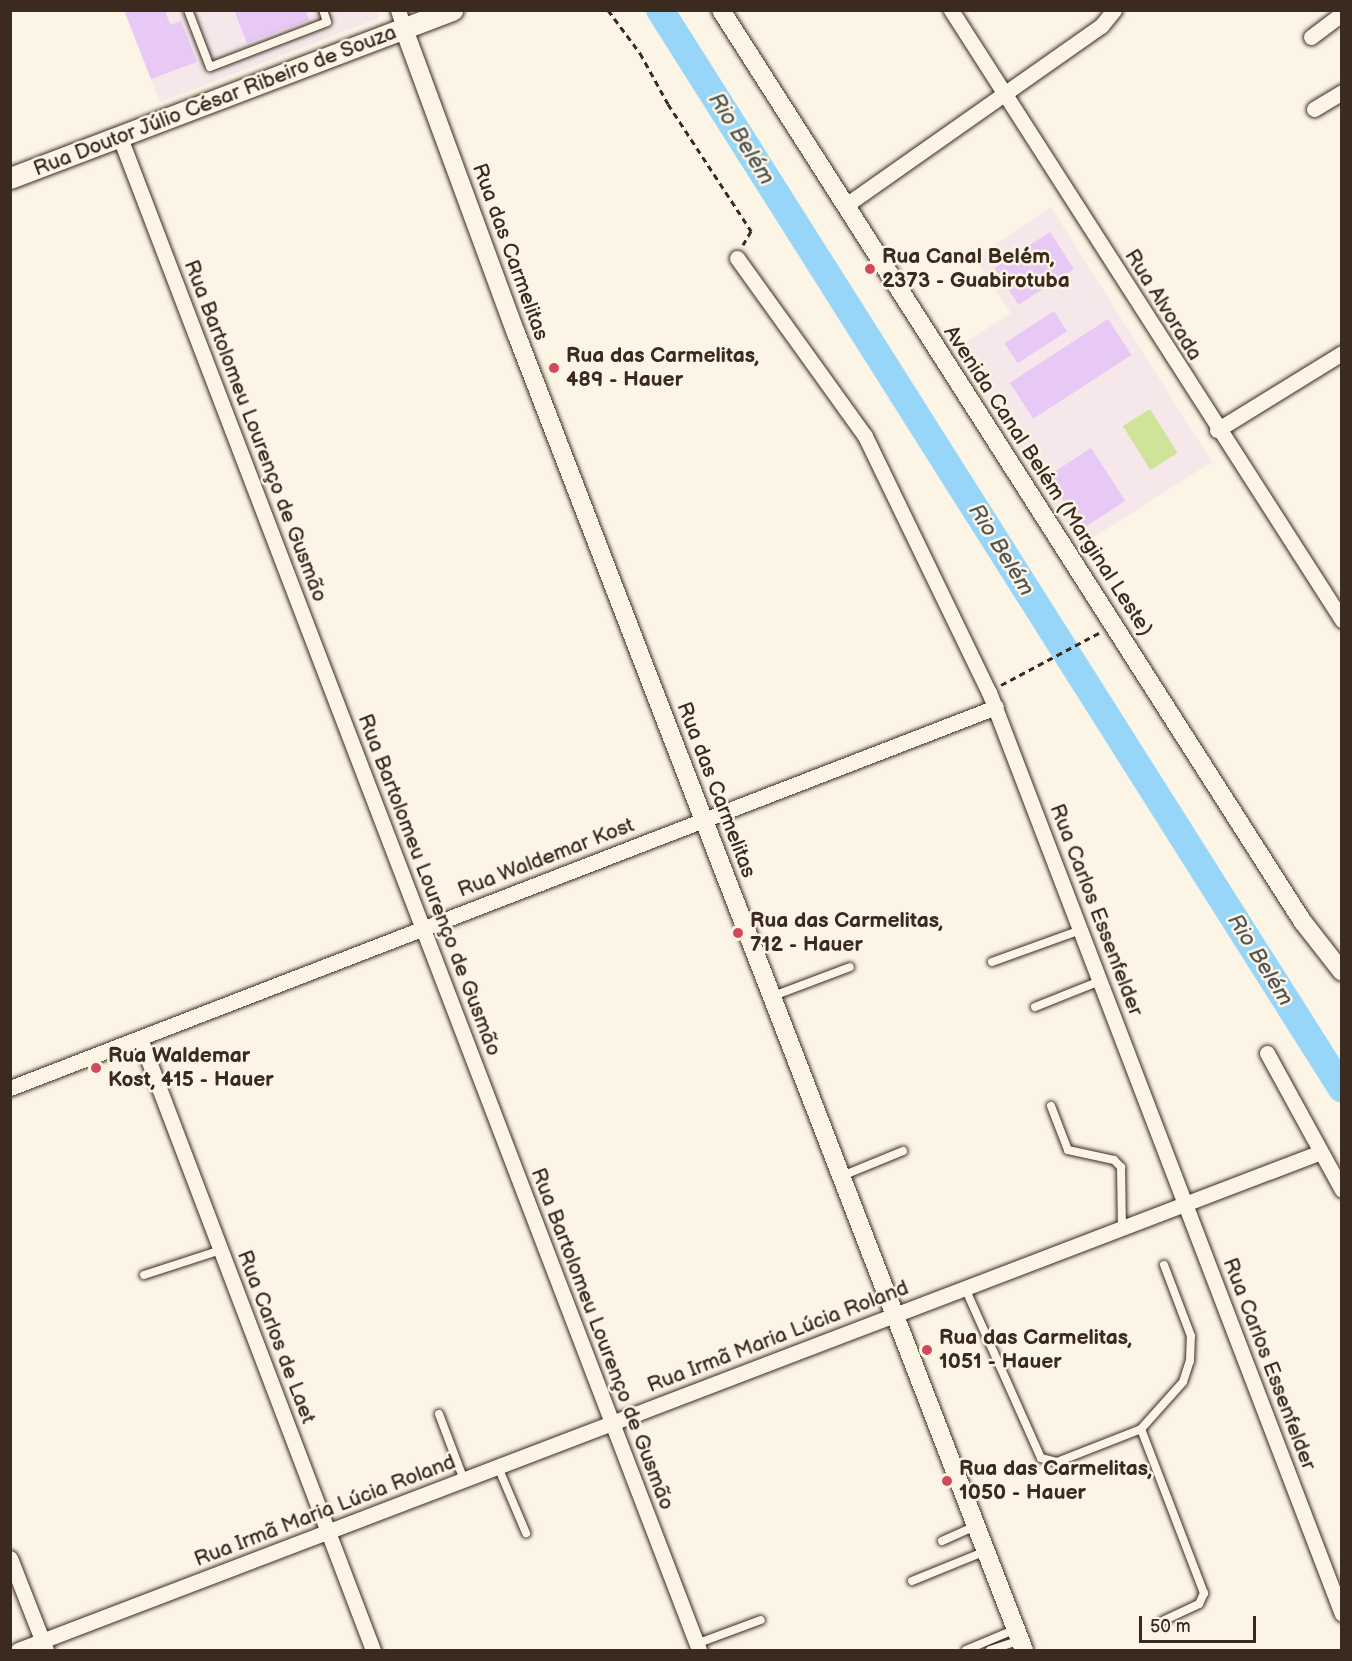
<!DOCTYPE html>
<html>
<head>
<meta charset="utf-8">
<style>
  body { margin:0 }
  #map { position:relative; width:1352px; height:1661px; overflow:hidden; background:#fcf5e5; font-family:"Balsamiq Sans",sans-serif }
  div>[style] { position:absolute }
  [style*='--x'] { left:calc(var(--x)*1px); top:calc(var(--y)*1px); width:calc(var(--w)*1px); rotate:calc(var(--a)*1deg) }
  .built>* { inset:0; background:#f6e8ea }
  .green>* { inset:0; background:#cfe499; transform-origin:0 0 }
  .river>* { height:28px; margin:-14px; padding:0 14px; transform-origin:14px; border-radius:14px; background:#97d6f8 }
  .building>* { inset:0; background:#e8c8f5; transform-origin:0 0 }
  .path>* { height:3px; margin-top:-1.5px; transform-origin:0; background:repeating-linear-gradient(90deg,#3b2a1e 0 6px,transparent 0 10.5px) }
  .roads { filter:drop-shadow(0 0 2px #3b2a1e) drop-shadow(0 0 2px #3b2a1e) }
  .service>* { height:8px; margin:-4px; padding:0 4px; transform-origin:4px; border-radius:4px; background:#fcf5e5 }
  .minor>* { height:15px; margin:-7.5px; padding:0 7.5px; transform-origin:7.5px; border-radius:7.5px; background:#fcf5e5 }
  .tertiary>* { height:18px; margin:-9px; padding:0 9px; transform-origin:9px; border-radius:9px; background:#fcf5e5 }
  .secondary>* { height:21px; margin:-10.5px; padding:0 10.5px; transform-origin:10.5px; border-radius:10.5px; background:#fcf5e5 }
  .dots>* { width:16px; height:16px; translate:-50% -50%; box-sizing:border-box; border:3px solid #fcf5e5; border-radius:50% }
  span { translate:-50% -50%; white-space:nowrap; text-align:center; line-height:1.15; -webkit-text-stroke:5px #fcf5e5; paint-order:stroke }
  .street-label { font-size:21px; color:#3b2a1e }
  .poi-label { font-size:21px; color:#3b2a1e; font-weight:700 }
  .left { translate:0 -50%; text-align:left }
  .water-label { font-size:22px; color:#525554; font-style:italic }
  .frame { position:absolute; inset:0; border:12px solid #3b2a1e; pointer-events:none }
  .scale { position:absolute; left:1139px; top:1616px; width:117px; height:27px; box-sizing:border-box; border:3px solid #3b2a1e; border-top:0; padding-left:8px; font-size:18px; line-height:21px; white-space:nowrap; color:#3b2a1e; -webkit-text-stroke:4px #fcf5e5; paint-order:stroke }
</style>
</head>
<body>
<div id="map">
  <div class="built">
    <div style="clip-path:polygon(376px 10px,379px 18px,160px 102px,124px 11px)"></div>
    <div style="clip-path:polygon(1051px 207px,1212px 462px,1080px 546px,955px 349px,1011px 313px,975px 258px)"></div>
  </div>
  <div class="green">
    <div style="left:1150px;top:409px;width:52px;height:32px;rotate:58deg"></div>
  </div>
  <div class="river">
    <div style="--x:660;--y:10;--w:1276;--a:57.7"></div>
  </div>
  <div class="building">
    <div style="clip-path:polygon(124px 10px,165px 10px,170px 25px,181px 21px,197px 62px,151px 79px)"></div>
    <div style="clip-path:polygon(234px 10px,306px 10px,309px 20px,247px 43px)"></div>
    <div style="left:1050px;top:232px;width:44px;height:66px;rotate:57deg"></div>
    <div style="left:1054px;top:311px;width:24px;height:59px;rotate:57deg"></div>
    <div style="left:1108px;top:319px;width:43px;height:117px;rotate:57deg"></div>
    <div style="left:1091px;top:448px;width:63px;height:52px;rotate:57deg"></div>
  </div>
  <div class="path">
    <div style="--x:608;--y:10;--w:54;--a:53.3"></div>
    <div style="--x:640;--y:53;--w:58;--a:61.2"></div>
    <div style="--x:668;--y:104;--w:152;--a:56.8"></div>
    <div style="--x:751;--y:231;--w:16;--a:120"></div>
    <div style="--x:1001;--y:685;--w:111;--a:-28"></div>
  </div>
  <div class="roads">
    <div class="service">
      <div style="--x:188;--y:10;--w:61;--a:68.9"></div>
      <div style="--x:210;--y:67;--w:125;--a:-21"></div>
      <div style="--x:327;--y:22;--w:13;--a:-108"></div>
      <div style="--x:992;--y:962;--w:95;--a:-19.8"></div>
      <div style="--x:773;--y:996;--w:82;--a:-20.6"></div>
      <div style="--x:1035;--y:1007;--w:70;--a:-21.8"></div>
      <div style="--x:1051;--y:1106;--w:47;--a:68.9"></div>
      <div style="--x:1068;--y:1150;--w:47;--a:12.3"></div>
      <div style="--x:1114;--y:1160;--w:10;--a:45"></div>
      <div style="--x:1121;--y:1167;--w:61;--a:89.1"></div>
      <div style="--x:842;--y:1176;--w:66;--a:-22.3"></div>
      <div style="--x:144;--y:1275;--w:81;--a:-18"></div>
      <div style="--x:965;--y:1288;--w:186;--a:65.9"></div>
      <div style="--x:1041;--y:1458;--w:16;--a:14"></div>
      <div style="--x:1057;--y:1462;--w:90;--a:-21.4"></div>
      <div style="--x:1141;--y:1429;--w:176;--a:69"></div>
      <div style="--x:1204;--y:1593;--w:12;--a:114"></div>
      <div style="--x:1199;--y:1604;--w:40;--a:155"></div>
      <div style="--x:439;--y:1414;--w:71;--a:69.3"></div>
      <div style="--x:1141;--y:1429;--w:63;--a:-48.2"></div>
      <div style="--x:1183;--y:1382;--w:22;--a:-72"></div>
      <div style="--x:1190;--y:1361;--w:25;--a:-88"></div>
      <div style="--x:1191;--y:1336;--w:76;--a:-110.8"></div>
      <div style="--x:498;--y:1467;--w:72;--a:67"></div>
      <div style="--x:942;--y:1541;--w:37;--a:-24"></div>
      <div style="--x:912;--y:1581;--w:80;--a:-22.1"></div>
      <div style="--x:696;--y:1644;--w:69;--a:-20.3"></div>
      <div style="--x:966;--y:1650;--w:54;--a:-22.8"></div>
      <div style="--x:990;--y:1650;--w:32;--a:-18"></div>
    </div>
    <div class="minor">
      <div style="--x:398;--y:10;--w:20;--a:72"></div>
      <div style="--x:951;--y:10;--w:725;--a:57.34"></div>
      <div style="--x:1311;--y:37;--w:39;--a:-37"></div>
      <div style="--x:1314;--y:109;--w:33;--a:-31"></div>
      <div style="--x:119;--y:135;--w:1622;--a:69.05"></div>
      <div style="--x:846;--y:205;--w:312;--a:-35.1"></div>
      <div style="--x:1101;--y:26;--w:21;--a:-51"></div>
      <div style="--x:737;--y:258;--w:219;--a:54.3"></div>
      <div style="--x:865;--y:436;--w:284;--a:64.2"></div>
      <div style="--x:989;--y:692;--w:987;--a:69.05"></div>
      <div style="--x:1217;--y:430;--w:147;--a:-31.6"></div>
      <div style="--x:140;--y:1038;--w:655;--a:69.16"></div>
      <div style="--x:1267;--y:1053;--w:156;--a:61.3"></div>
      <div style="--x:10;--y:1088;--w:1057;--a:-21.13"></div>
      <div style="--x:10;--y:1558;--w:99;--a:68.6"></div>
      <div style="--x:18;--y:1650;--w:1392;--a:-20.92"></div>
    </div>
    <div class="tertiary">
      <div style="--x:721;--y:10;--w:1082;--a:57.46"></div>
      <div style="--x:1303;--y:922;--w:63;--a:52"></div>
      <div style="--x:404;--y:29;--w:324;--a:69.8"></div>
      <div style="--x:516;--y:333;--w:1412;--a:68.91"></div>
    </div>
    <div class="secondary">
      <div style="--x:10;--y:178;--w:473;--a:-20.8"></div>
    </div>
  </div>
  <div class="dots">
    <div style="left:870px;top:269px;background:#d1495b"></div>
    <div style="left:554px;top:368px;background:#d1495b"></div>
    <div style="left:738px;top:933px;background:#d1495b"></div>
    <div style="left:96px;top:1068px;background:#d1495b"></div>
    <div style="left:927px;top:1350px;background:#d1495b"></div>
    <div style="left:947px;top:1481px;background:#d1495b"></div>
  </div>
  <div class="street-label">
    <span style="left:215px;top:101px;rotate:-21deg">Rua Doutor Júlio César Ribeiro de Souza</span>
    <span style="left:510px;top:252px;rotate:70deg">Rua das Carmelitas</span>
    <span style="left:1163px;top:305px;rotate:58deg">Rua Alvorada</span>
    <span style="left:255px;top:431px;rotate:69deg">Rua Bartolomeu Lourenço de Gusmão</span>
    <span style="left:1048px;top:481px;rotate:57deg">Avenida Canal Belém (Marginal Leste)</span>
    <span style="left:716px;top:790px;rotate:69deg">Rua das Carmelitas</span>
    <span style="left:546px;top:858px;rotate:-21deg">Rua Waldemar Kost</span>
    <span style="left:429px;top:885px;rotate:69deg">Rua Bartolomeu Lourenço de Gusmão</span>
    <span style="left:1096px;top:910px;rotate:69deg">Rua Carlos Essenfelder</span>
    <span style="left:276px;top:1337px;rotate:69deg">Rua Carlos de Laet</span>
    <span style="left:778px;top:1337px;rotate:-21deg">Rua Irmã Maria Lúcia Roland</span>
    <span style="left:602px;top:1339px;rotate:69deg">Rua Bartolomeu Lourenço de Gusmão</span>
    <span style="left:1269px;top:1364px;rotate:69deg">Rua Carlos Essenfelder</span>
    <span style="left:325px;top:1511px;rotate:-21deg">Rua Irmã Maria Lúcia Roland</span>
  </div>
  <div class="poi-label">
    <span class="left" style="left:882px;top:269px">Rua Canal Belém,<br>2373 - Guabirotuba</span>
    <span class="left" style="left:566px;top:368px">Rua das Carmelitas,<br>489 - Hauer</span>
    <span class="left" style="left:750px;top:933px">Rua das Carmelitas,<br>712 - Hauer</span>
    <span class="left" style="left:108px;top:1068px">Rua Waldemar<br>Kost, 415 - Hauer</span>
    <span class="left" style="left:939px;top:1350px">Rua das Carmelitas,<br>1051 - Hauer</span>
    <span class="left" style="left:959px;top:1481px">Rua das Carmelitas,<br>1050 - Hauer</span>
  </div>
  <div class="water-label">
    <span style="left:741px;top:139px;rotate:58deg">Rio Belém</span>
    <span style="left:1001px;top:550px;rotate:58deg">Rio Belém</span>
    <span style="left:1260px;top:960px;rotate:58deg">Rio Belém</span>
  </div>
  <div class="frame"></div>
  <div class="scale">50 m</div>
</div>
</body>
</html>
